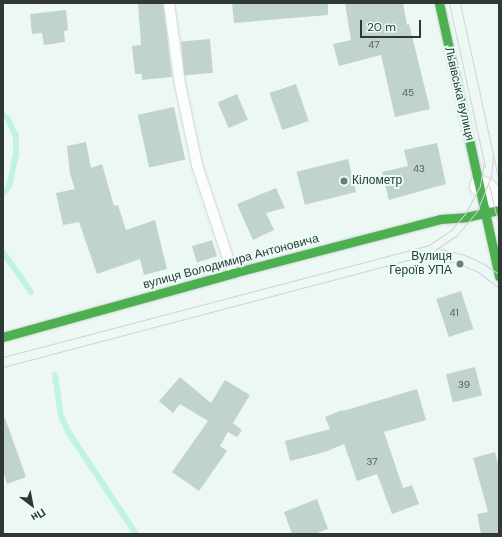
<!DOCTYPE html>
<html>
<head>
<meta charset="utf-8">
<style>
  body { margin:0 }
  #map { position:relative; width:502px; height:537px; overflow:hidden; background:#edf8f5; font-family:"DM Sans",sans-serif }
  div>[style] { position:absolute }
  [style*='--x'] { left:calc(var(--x)*1px); top:calc(var(--y)*1px); width:calc(var(--w)*1px); rotate:calc(var(--a)*1deg) }
  .stream>* { height:6px; margin:-3px; padding:0 3px; transform-origin:3px; border-radius:3px; background:#c1f2e6 }
  .building>* { inset:0; background:#c1d3ce; transform-origin:0 0 }
  .roads { filter:drop-shadow(0 0 1px #ccd4d2) drop-shadow(0 0 1px #ccd4d2) }
  .lane>* { height:10px; margin:-5px; padding:0 5px; transform-origin:5px; border-radius:5px; background:#fcfefe }
  .street>* { height:20px; margin:-10px; padding:0 10px; transform-origin:10px; border-radius:10px; background:#fcfefe }
  .fast>* { height:9px; margin:-4.5px; padding:0 4.5px; transform-origin:4.5px; border-radius:4.5px; background:#4caf50 }
  .tram>* { height:1px; margin:-0.5px; padding:0 0.5px; transform-origin:0.5px; border-radius:0.5px; background:#cfd2d1 }
  .dots>* { width:11px; height:11px; translate:-50% -50%; box-sizing:border-box; border:2px solid #e8fdf7; border-radius:50% }
  span { translate:-50% -50%; white-space:nowrap; text-align:center; line-height:1.15; -webkit-text-stroke:4px #e8fdf7; paint-order:stroke }
  .number-label { font-size:10px; color:#545f5c }
  .number-label span { -webkit-text-stroke-width:0 }
  .street-label { font-size:12px; color:#303836 }
  .poi-label { font-size:12px; color:#303836 }
  .left { translate:0 -50%; text-align:left }
  .right { translate:-100% -50%; text-align:right }
  .frame { position:absolute; inset:0; border:4px solid #303836; pointer-events:none }
  .north { position:absolute; left:12px; top:485px; width:40px; height:40px; -webkit-text-stroke:3px #e8fdf7; paint-order:stroke; rotate:148deg; font-size:11px; font-weight:700; line-height:16px; text-align:center; color:#303836 }
  .north::after { content:''; display:block; margin:auto; width:14px; height:18px; background:#303836; clip-path:polygon(50% 0,100% 100%,50% 72%,0 100%) }
  .scale { position:absolute; left:360px; top:20px; width:61px; height:18px; box-sizing:border-box; border:2px solid #303836; border-top:0; padding-left:5px; font-size:12px; line-height:14px; white-space:nowrap; color:#303836; -webkit-text-stroke:3px #e8fdf7; paint-order:stroke }
</style>
</head>
<body>
<div id="map">
  <div class="stream">
    <div style="--x:3;--y:115;--w:6;--a:39"></div>
    <div style="--x:8;--y:119;--w:19;--a:65"></div>
    <div style="--x:16;--y:136;--w:18;--a:90"></div>
    <div style="--x:16;--y:154;--w:33;--a:102"></div>
    <div style="--x:9;--y:186;--w:10;--a:127"></div>
    <div style="--x:3;--y:252;--w:49;--a:55"></div>
    <div style="--x:55;--y:375;--w:41;--a:81.7"></div>
    <div style="--x:61;--y:416;--w:19;--a:65"></div>
    <div style="--x:69;--y:433;--w:121;--a:56.4"></div>
  </div>
  <div class="building">
    <div style="clip-path:polygon(138px 3px,163px 3px,172px 77px,142px 80px,142px 74px,135px 74px,132px 46px,141px 45px)"></div>
    <div style="clip-path:polygon(232px 3px,328px 3px,328px 15px,234px 23px)"></div>
    <div style="clip-path:polygon(345px 3px,403px 3px,407px 25px,409px 24px,430px 109px,395px 117px,381px 55px,339px 66px,333px 44px,351px 40px)"></div>
    <div style="clip-path:polygon(66px 10px,68px 30px,64px 31px,65px 42px,44px 45px,42px 33px,32px 34px,30px 14px)"></div>
    <div style="left:210px;top:39px;width:34px;height:29px;rotate:85deg"></div>
    <div style="left:296px;top:84px;width:39px;height:28px;rotate:71deg"></div>
    <div style="left:237px;top:94px;width:28px;height:21px;rotate:67deg"></div>
    <div style="left:174px;top:107px;width:54px;height:37px;rotate:78deg"></div>
    <div style="clip-path:polygon(86px 142px,91px 168px,102px 164px,114px 206px,118px 205px,126px 230px,155px 220px,167px 269px,144px 275px,140px 259px,97px 274px,79px 222px,63px 225px,56px 193px,75px 189px,70px 174px,67px 146px)"></div>
    <div style="clip-path:polygon(437px 143px,446px 184px,389px 200px,382px 172px,408px 166px,404px 150px)"></div>
    <div style="left:348px;top:159px;width:34px;height:53px;rotate:76deg"></div>
    <div style="clip-path:polygon(276px 188px,285px 208px,266px 213px,274px 230px,253px 240px,237px 204px)"></div>
    <div style="left:212px;top:240px;width:17px;height:21px;rotate:73deg"></div>
    <div style="left:461px;top:291px;width:40px;height:26px;rotate:72deg"></div>
    <div style="left:475px;top:367px;width:29px;height:30px;rotate:76deg"></div>
    <div style="clip-path:polygon(180px 377px,211px 403px,225px 380px,250px 395px,233px 423px,242px 430px,237px 437px,228px 432px,220px 446px,227px 451px,199px 491px,172px 472px,208px 421px,180px 404px,173px 413px,159px 401px)"></div>
    <div style="clip-path:polygon(417px 389px,426px 420px,384px 432px,403px 488px,412px 485px,419px 504px,392px 514px,377px 474px,357px 481px,344px 444px,325px 452px,290px 461px,285px 441px,330px 429px,325px 417px,342px 410px,343px 411px)"></div>
    <div style="clip-path:polygon(3px 418px,5px 418px,26px 477px,7px 484px,3px 471px)"></div>
    <div style="clip-path:polygon(495px 452px,499px 467px,499px 534px,481px 534px,477px 514px,488px 512px,473px 458px)"></div>
    <div style="clip-path:polygon(317px 499px,328px 529px,314px 534px,292px 534px,284px 512px)"></div>
  </div>
  <div class="roads">
    <div class="lane">
      <div style="--x:169;--y:3;--w:82;--a:82.3"></div>
      <div style="--x:180;--y:84;--w:83;--a:78.1"></div>
      <div style="--x:197;--y:165;--w:114;--a:71.6"></div>
    </div>
    <div class="street">
      <div style="--x:480;--y:186;--w:8;--a:23"></div>
      <div style="--x:487;--y:189;--w:18;--a:47"></div>
    </div>
    <div class="fast">
      <div style="--x:439;--y:3;--w:280;--a:77.6"></div>
      <div style="--x:3;--y:337;--w:239;--a:-15.5"></div>
      <div style="--x:233;--y:273;--w:214;--a:-14.6"></div>
      <div style="--x:440;--y:219;--w:26;--a:-4"></div>
      <div style="--x:466;--y:217;--w:34;--a:-12"></div>
    </div>
  </div>
  <div class="tram">
    <div style="--x:449;--y:3;--w:168;--a:77.6"></div>
    <div style="--x:460;--y:3;--w:183;--a:77.7"></div>
    <div style="--x:489;--y:185;--w:43;--a:76.6"></div>
    <div style="--x:437;--y:248;--w:29;--a:14"></div>
    <div style="--x:465;--y:255;--w:21;--a:25"></div>
    <div style="--x:484;--y:264;--w:18;--a:34"></div>
    <div style="--x:422;--y:258;--w:17;--a:3"></div>
    <div style="--x:439;--y:259;--w:22;--a:13"></div>
    <div style="--x:460;--y:264;--w:20;--a:24"></div>
    <div style="--x:478;--y:272;--w:26;--a:37"></div>
    <div style="--x:3;--y:357;--w:440;--a:-14.7"></div>
    <div style="--x:429;--y:245;--w:27;--a:-34"></div>
    <div style="--x:451;--y:230;--w:21;--a:-49"></div>
    <div style="--x:465;--y:214;--w:32;--a:-62"></div>
    <div style="--x:480;--y:186;--w:24;--a:-81"></div>
    <div style="--x:3;--y:367;--w:419;--a:-14.8"></div>
    <div style="--x:408;--y:260;--w:25;--a:-18"></div>
    <div style="--x:432;--y:252;--w:30;--a:-34"></div>
    <div style="--x:457;--y:235;--w:31;--a:-50"></div>
    <div style="--x:477;--y:211;--w:37;--a:-68"></div>
    <div style="--x:491;--y:177;--w:22;--a:-85"></div>
  </div>
  <div class="dots">
    <div style="left:344px;top:181px;background:#727b79"></div>
    <div style="left:460px;top:264px;background:#727b79"></div>
  </div>
  <div class="number-label">
    <span style="left:374px;top:45px">47</span>
    <span style="left:408px;top:93px">45</span>
    <span style="left:419px;top:169px">43</span>
    <span style="left:454px;top:313px">41</span>
    <span style="left:464px;top:385px">39</span>
    <span style="left:372px;top:462px">37</span>
  </div>
  <div class="street-label">
    <span style="left:459px;top:94px;rotate:77deg">Львівська вулиця</span>
    <span style="left:231px;top:262px;rotate:-15deg">вулиця Володимира Антоновича</span>
  </div>
  <div class="poi-label">
    <span class="left" style="left:352px;top:181px">Кілометр</span>
    <span class="right" style="left:452px;top:264px">Вулиця<br>Героїв УПА</span>
  </div>
  <div class="frame"></div>
  <div class="north">Пн</div>
  <div class="scale">20 m</div>
</div>
</body>
</html>
